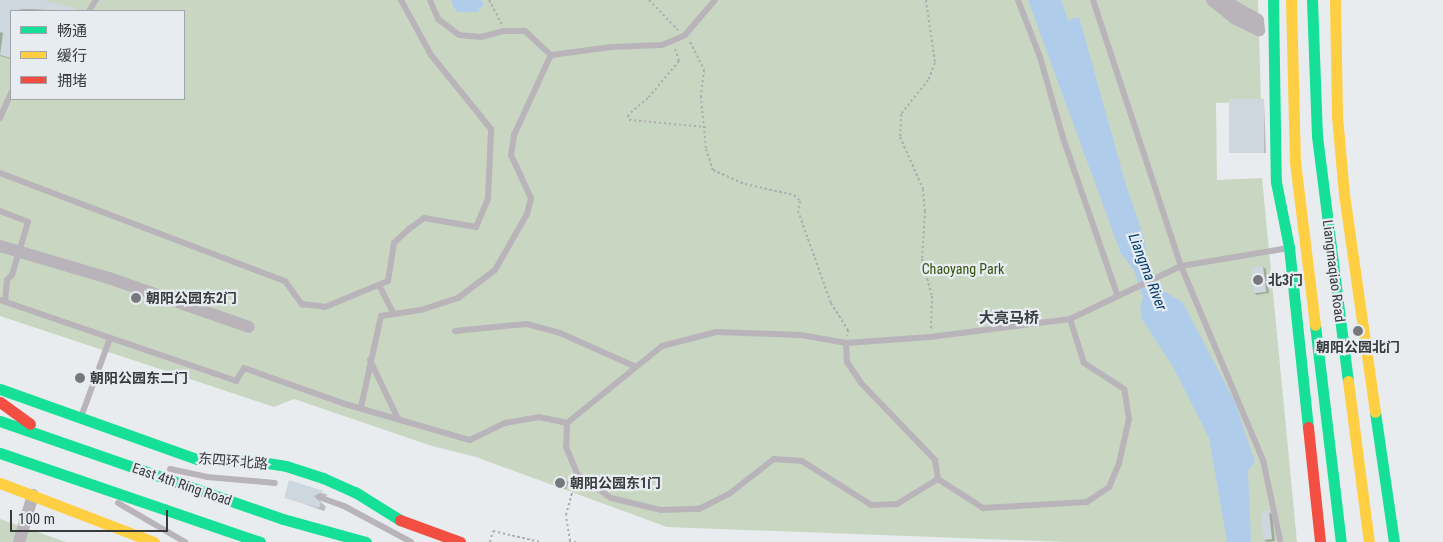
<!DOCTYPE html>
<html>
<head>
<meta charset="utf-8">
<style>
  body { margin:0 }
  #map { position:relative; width:1443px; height:542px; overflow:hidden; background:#e9ecef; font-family:"Roboto Condensed","Noto Sans SC",sans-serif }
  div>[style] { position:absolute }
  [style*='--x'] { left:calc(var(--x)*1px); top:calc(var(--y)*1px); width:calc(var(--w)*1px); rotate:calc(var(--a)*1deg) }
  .green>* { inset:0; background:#c9d7c2 }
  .water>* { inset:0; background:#b0cceb }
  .shadow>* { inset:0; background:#0003; transform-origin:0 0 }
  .building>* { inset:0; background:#ced6de; transform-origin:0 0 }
  .path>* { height:2px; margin-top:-1px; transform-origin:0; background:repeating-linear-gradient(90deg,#aeacb0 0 2.5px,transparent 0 5px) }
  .lane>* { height:6px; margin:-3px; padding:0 3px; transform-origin:3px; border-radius:3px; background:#b8b4ba }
  .street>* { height:12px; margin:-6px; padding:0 6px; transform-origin:6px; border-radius:6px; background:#b8b4ba }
  .fast>* { height:11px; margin:-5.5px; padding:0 5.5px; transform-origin:5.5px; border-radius:5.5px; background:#16e098 }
  .slow>* { height:11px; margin:-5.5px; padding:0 5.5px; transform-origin:5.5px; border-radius:5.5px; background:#ffcf43 }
  .jam>* { height:11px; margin:-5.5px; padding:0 5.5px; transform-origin:5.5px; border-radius:5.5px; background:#f24e42 }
  .dots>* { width:14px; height:14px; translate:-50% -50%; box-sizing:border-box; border:2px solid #e7ecf1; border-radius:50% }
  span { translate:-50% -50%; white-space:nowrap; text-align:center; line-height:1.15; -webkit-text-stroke:4.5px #e7ecf1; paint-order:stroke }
  .park-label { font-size:14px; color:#34540b }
  .street-label { font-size:14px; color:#383a3c }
  .poi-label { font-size:14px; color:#383a3c; font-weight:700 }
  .left { translate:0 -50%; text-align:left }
  .water-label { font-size:15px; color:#003d6f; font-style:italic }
  .neighbourhood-label { font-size:15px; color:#3a3e42; font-weight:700 }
  .legend { position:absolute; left:10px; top:10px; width:175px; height:90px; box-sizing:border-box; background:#e7ecf1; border:1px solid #a1a5a9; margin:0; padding:6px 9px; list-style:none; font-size:15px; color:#383a3c }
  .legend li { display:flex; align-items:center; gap:10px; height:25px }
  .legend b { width:25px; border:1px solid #a1a5a9 }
  .scale { position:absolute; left:10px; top:510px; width:158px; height:22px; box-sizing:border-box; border:2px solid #383a3c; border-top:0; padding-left:6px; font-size:15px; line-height:18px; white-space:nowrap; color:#383a3c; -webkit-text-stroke:4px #e7ecf1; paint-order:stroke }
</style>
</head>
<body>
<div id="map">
  <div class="green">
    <div style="clip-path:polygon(evenodd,0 0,1258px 0,1261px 102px,1216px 103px,1217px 180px,1262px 178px,1297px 542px,1067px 542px,667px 527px,476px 457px,432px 446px,294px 399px,274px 407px,0 316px,0 0,11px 11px,184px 11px,184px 99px,11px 99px,11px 11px)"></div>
    <div style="clip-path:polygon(0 519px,66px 542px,0 542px)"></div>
  </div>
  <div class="water">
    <div style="clip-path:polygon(452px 0,481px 0,484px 4px,477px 12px,458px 12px,452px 5px)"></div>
    <div style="clip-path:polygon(1028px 0,1061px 0,1068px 20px,1079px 17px,1126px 185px,1144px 238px,1147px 262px,1158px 287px,1183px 303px,1235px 402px,1255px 462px,1248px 471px,1251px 542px,1227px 542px,1209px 438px,1173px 367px,1142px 319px,1140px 308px,1143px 297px,1134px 270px,1121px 254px)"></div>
  </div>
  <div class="shadow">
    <div style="clip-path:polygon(38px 0,74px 11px,11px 11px,11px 59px,0 56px,0 60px,0 2px)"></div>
    <div style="clip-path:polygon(1264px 100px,1266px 153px,1232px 153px)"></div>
    <div style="clip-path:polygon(1263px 267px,1266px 269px,1269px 293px,1257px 295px,1254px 293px)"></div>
    <div style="left:558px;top:477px;width:12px;height:8px;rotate:24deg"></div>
    <div style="clip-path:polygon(290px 482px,328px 495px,318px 499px,326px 507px,324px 511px,285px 497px)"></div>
    <div style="clip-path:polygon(1268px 512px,1272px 514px,1275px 541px,1267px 542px,1264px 540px)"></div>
  </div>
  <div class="building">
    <div style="clip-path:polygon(0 0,43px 0,75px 8px,75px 11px,25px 9px,11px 11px,11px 58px,0 55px,3px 33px,0 32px)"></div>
    <div style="left:1229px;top:99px;width:35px;height:54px"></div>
    <div style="left:1263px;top:266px;width:26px;height:12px;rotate:83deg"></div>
    <div style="clip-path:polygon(289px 480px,324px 491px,314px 496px,321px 503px,319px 508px,284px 498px)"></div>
    <div style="clip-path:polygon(1261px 511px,1269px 511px,1272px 539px,1263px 540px)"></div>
  </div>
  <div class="path">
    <div style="--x:489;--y:0;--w:27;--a:62"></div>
    <div style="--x:649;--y:0;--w:42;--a:46"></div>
    <div style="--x:926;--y:0;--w:64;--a:81.9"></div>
    <div style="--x:935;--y:63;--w:18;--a:112"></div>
    <div style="--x:928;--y:80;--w:43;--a:128.5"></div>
    <div style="--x:901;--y:114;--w:23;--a:92"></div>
    <div style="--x:900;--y:137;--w:57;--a:66.1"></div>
    <div style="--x:923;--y:189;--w:22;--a:85"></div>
    <div style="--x:925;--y:211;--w:48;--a:93.6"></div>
    <div style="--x:922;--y:259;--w:38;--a:75"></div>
    <div style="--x:932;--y:296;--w:33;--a:92"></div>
    <div style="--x:690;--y:42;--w:31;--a:63"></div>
    <div style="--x:704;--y:70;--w:26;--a:97"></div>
    <div style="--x:701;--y:96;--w:53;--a:84.6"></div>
    <div style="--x:706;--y:149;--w:22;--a:72"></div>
    <div style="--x:713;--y:170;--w:35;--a:24"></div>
    <div style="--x:745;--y:184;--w:50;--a:12.7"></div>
    <div style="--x:794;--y:195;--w:8;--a:45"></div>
    <div style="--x:800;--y:201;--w:10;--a:101"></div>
    <div style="--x:798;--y:211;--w:98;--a:70.3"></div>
    <div style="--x:831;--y:303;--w:32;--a:58"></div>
    <div style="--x:848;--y:330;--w:6;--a:99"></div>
    <div style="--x:675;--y:49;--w:13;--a:72"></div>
    <div style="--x:679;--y:61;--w:48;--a:130"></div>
    <div style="--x:648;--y:98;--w:26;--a:140"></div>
    <div style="--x:628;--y:115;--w:5;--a:79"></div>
    <div style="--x:629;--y:120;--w:77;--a:5.2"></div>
    <div style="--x:570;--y:541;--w:26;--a:-99"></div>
    <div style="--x:566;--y:515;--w:34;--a:-75"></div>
    <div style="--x:490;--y:542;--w:11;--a:-75"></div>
    <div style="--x:493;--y:531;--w:48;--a:13.2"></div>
    <div style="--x:569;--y:542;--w:7;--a:0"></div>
  </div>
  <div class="lane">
    <div style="--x:430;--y:0;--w:21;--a:67"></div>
    <div style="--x:438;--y:19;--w:26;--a:37"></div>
    <div style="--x:459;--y:35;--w:22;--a:5"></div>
    <div style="--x:481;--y:37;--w:24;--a:-15"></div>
    <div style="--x:504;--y:31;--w:21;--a:0"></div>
    <div style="--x:525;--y:31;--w:35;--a:43"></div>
    <div style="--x:1018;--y:0;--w:61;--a:68.9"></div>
    <div style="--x:1040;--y:57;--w:84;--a:74.1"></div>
    <div style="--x:1063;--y:138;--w:165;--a:70.9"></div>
    <div style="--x:1093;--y:0;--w:280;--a:71.7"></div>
    <div style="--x:1181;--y:266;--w:211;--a:67.1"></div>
    <div style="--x:1263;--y:460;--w:82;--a:78"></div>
    <div style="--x:89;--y:11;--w:13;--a:-58"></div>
    <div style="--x:0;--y:118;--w:27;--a:-66"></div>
    <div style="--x:0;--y:173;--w:305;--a:20.8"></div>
    <div style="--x:285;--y:281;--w:29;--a:54"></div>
    <div style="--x:302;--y:304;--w:23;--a:7"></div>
    <div style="--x:325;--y:307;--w:68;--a:-22.4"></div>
    <div style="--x:388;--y:281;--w:38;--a:-81"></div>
    <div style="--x:394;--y:243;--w:21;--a:-43"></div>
    <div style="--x:409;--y:229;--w:19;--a:-36"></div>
    <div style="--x:424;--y:218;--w:53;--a:9.8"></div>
    <div style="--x:476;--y:227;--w:30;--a:-67"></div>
    <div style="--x:488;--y:199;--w:70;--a:-87.5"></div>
    <div style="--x:491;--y:129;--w:95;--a:-129"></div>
    <div style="--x:431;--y:55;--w:63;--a:-118.6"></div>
    <div style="--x:0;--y:211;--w:30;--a:21"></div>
    <div style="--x:28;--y:222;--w:55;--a:106.8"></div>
    <div style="--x:12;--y:275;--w:7;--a:135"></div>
    <div style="--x:7;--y:280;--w:21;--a:95"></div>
    <div style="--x:379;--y:285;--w:31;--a:63"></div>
    <div style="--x:0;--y:300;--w:250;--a:18.9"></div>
    <div style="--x:236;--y:381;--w:15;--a:-58"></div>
    <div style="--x:244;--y:368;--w:107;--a:19.6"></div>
    <div style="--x:345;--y:404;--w:130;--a:16.1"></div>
    <div style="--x:470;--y:440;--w:39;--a:-26"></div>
    <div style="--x:505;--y:423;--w:35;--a:-10"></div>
    <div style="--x:539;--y:417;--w:29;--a:12"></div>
    <div style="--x:567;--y:423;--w:122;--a:-39"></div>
    <div style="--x:662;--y:346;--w:56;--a:-14.5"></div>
    <div style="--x:716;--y:332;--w:85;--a:2"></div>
    <div style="--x:801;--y:335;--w:46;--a:10.1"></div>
    <div style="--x:846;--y:343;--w:84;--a:-4.1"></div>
    <div style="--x:930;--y:337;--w:141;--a:-7.3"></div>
    <div style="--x:1070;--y:319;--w:123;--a:-25.5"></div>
    <div style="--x:1181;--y:266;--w:109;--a:-9.5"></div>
    <div style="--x:455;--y:331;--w:72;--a:-5.6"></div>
    <div style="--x:527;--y:324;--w:34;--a:15"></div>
    <div style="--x:560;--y:333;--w:81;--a:24"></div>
    <div style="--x:846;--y:343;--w:19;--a:87"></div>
    <div style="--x:847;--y:362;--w:25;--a:56"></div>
    <div style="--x:861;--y:383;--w:107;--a:46.1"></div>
    <div style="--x:935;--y:460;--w:19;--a:81"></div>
    <div style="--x:370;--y:360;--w:65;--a:64.6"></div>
    <div style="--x:361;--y:407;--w:93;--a:-77.6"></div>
    <div style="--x:381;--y:316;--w:40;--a:-8.5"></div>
    <div style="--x:421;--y:310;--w:39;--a:-18"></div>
    <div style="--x:458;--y:298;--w:46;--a:-37.1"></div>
    <div style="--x:495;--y:270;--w:64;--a:-60.3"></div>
    <div style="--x:527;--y:214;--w:16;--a:-76"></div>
    <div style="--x:531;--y:198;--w:47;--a:-114.9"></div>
    <div style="--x:511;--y:155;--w:20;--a:-81"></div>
    <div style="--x:514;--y:135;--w:88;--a:-65.2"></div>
    <div style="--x:551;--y:55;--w:61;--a:-7.6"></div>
    <div style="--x:611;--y:47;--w:51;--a:-2.2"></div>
    <div style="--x:662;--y:45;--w:25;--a:-23"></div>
    <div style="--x:685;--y:35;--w:46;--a:-49.4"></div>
    <div style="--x:81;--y:417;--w:84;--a:-69.8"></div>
    <div style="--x:567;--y:423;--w:24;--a:92"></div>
    <div style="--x:566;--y:447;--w:30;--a:67"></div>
    <div style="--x:578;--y:475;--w:40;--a:34.9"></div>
    <div style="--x:611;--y:498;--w:51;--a:13.5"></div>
    <div style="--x:661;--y:510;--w:38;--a:-2"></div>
    <div style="--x:699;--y:509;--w:34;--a:-27"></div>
    <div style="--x:729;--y:494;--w:57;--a:-37.9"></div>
    <div style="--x:774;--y:459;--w:28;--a:4"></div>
    <div style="--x:802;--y:461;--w:82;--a:32.5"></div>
    <div style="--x:871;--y:505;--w:26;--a:-2"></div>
    <div style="--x:897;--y:504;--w:48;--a:-31.4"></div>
    <div style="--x:938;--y:479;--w:54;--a:32.8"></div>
    <div style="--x:983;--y:508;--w:104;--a:-3.3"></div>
    <div style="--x:1087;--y:502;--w:27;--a:-34"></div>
    <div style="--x:1109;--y:487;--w:26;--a:-67"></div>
    <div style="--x:1119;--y:463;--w:45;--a:-77.2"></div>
    <div style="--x:1129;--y:419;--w:30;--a:-99"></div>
    <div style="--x:1124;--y:389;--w:48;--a:-147"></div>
    <div style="--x:1084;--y:363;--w:46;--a:-107.7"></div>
    <div style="--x:170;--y:469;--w:38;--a:12"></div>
    <div style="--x:207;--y:477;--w:68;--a:5"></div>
    <div style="--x:319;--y:497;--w:27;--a:20"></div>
    <div style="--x:344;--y:506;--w:76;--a:28.2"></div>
    <div style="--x:118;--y:503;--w:78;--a:30.2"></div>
  </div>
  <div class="street">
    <div style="--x:1212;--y:0;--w:28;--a:39"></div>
    <div style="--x:1234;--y:18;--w:28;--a:26"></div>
    <div style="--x:1259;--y:30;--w:10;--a:-96"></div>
    <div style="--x:1258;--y:20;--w:39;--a:-150"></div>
    <div style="--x:0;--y:246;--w:114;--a:16.4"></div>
    <div style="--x:109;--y:278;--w:148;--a:19.3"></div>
    <div style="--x:19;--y:542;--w:49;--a:-73.4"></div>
  </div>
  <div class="fast">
    <div style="--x:1273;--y:0;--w:182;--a:89.1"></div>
    <div style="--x:1276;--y:182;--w:66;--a:78.7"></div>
    <div style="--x:1289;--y:247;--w:181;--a:84"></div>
    <div style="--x:1312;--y:0;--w:136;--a:87.9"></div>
    <div style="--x:1317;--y:136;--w:247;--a:82.8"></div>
    <div style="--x:1315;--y:325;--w:219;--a:83.2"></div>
    <div style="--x:0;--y:389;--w:209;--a:19.6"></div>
    <div style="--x:197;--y:459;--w:58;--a:2"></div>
    <div style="--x:255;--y:461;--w:31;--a:9"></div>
    <div style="--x:286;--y:466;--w:39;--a:18"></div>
    <div style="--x:323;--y:478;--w:35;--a:24"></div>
    <div style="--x:355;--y:492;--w:53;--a:31.9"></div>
    <div style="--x:1375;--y:412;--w:131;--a:81.7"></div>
    <div style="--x:0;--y:421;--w:299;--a:19.1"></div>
    <div style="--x:283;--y:519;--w:86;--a:15.5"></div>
    <div style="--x:0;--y:453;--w:275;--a:18.9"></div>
  </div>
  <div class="slow">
    <div style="--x:1291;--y:0;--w:162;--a:88.6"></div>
    <div style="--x:1295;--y:162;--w:164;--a:83"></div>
    <div style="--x:1335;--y:0;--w:116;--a:89"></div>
    <div style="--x:1337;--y:116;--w:78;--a:84.9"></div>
    <div style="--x:1344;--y:194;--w:220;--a:81.9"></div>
    <div style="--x:1348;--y:381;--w:162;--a:82.6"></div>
    <div style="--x:0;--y:483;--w:165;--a:21"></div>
  </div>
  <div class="jam">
    <div style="--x:0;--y:402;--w:37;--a:36"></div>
    <div style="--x:1308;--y:427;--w:116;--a:84"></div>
    <div style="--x:400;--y:520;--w:64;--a:20.1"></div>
  </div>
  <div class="dots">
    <div style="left:1258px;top:280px;background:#76787b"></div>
    <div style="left:136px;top:298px;background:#76787b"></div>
    <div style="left:1358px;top:331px;background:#76787b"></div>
    <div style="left:80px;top:378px;background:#76787b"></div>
    <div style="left:560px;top:483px;background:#76787b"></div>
  </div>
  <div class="park-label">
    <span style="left:963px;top:269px">Chaoyang Park</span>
  </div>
  <div class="street-label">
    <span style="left:1334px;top:271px;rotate:83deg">Liangmaqiao Road</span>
    <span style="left:233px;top:461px;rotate:5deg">东四环北路</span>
    <span style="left:182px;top:484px;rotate:19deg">East 4th Ring Road</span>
  </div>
  <div class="poi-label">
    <span class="left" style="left:1268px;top:280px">北3门</span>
    <span class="left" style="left:146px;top:298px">朝阳公园东2门</span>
    <span style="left:1358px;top:347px">朝阳公园北门</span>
    <span class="left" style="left:90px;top:378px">朝阳公园东二门</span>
    <span class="left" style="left:570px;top:483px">朝阳公园东1门</span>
  </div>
  <div class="water-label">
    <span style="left:1147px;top:272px;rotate:69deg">Liangma River</span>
  </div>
  <div class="neighbourhood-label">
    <span style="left:1009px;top:319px">大亮马桥</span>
  </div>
  <ul class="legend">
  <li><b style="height:6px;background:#16e098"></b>畅通</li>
  <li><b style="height:6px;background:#ffcf43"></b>缓行</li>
  <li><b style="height:6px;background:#f24e42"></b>拥堵</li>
  </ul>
  <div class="scale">100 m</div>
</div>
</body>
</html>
